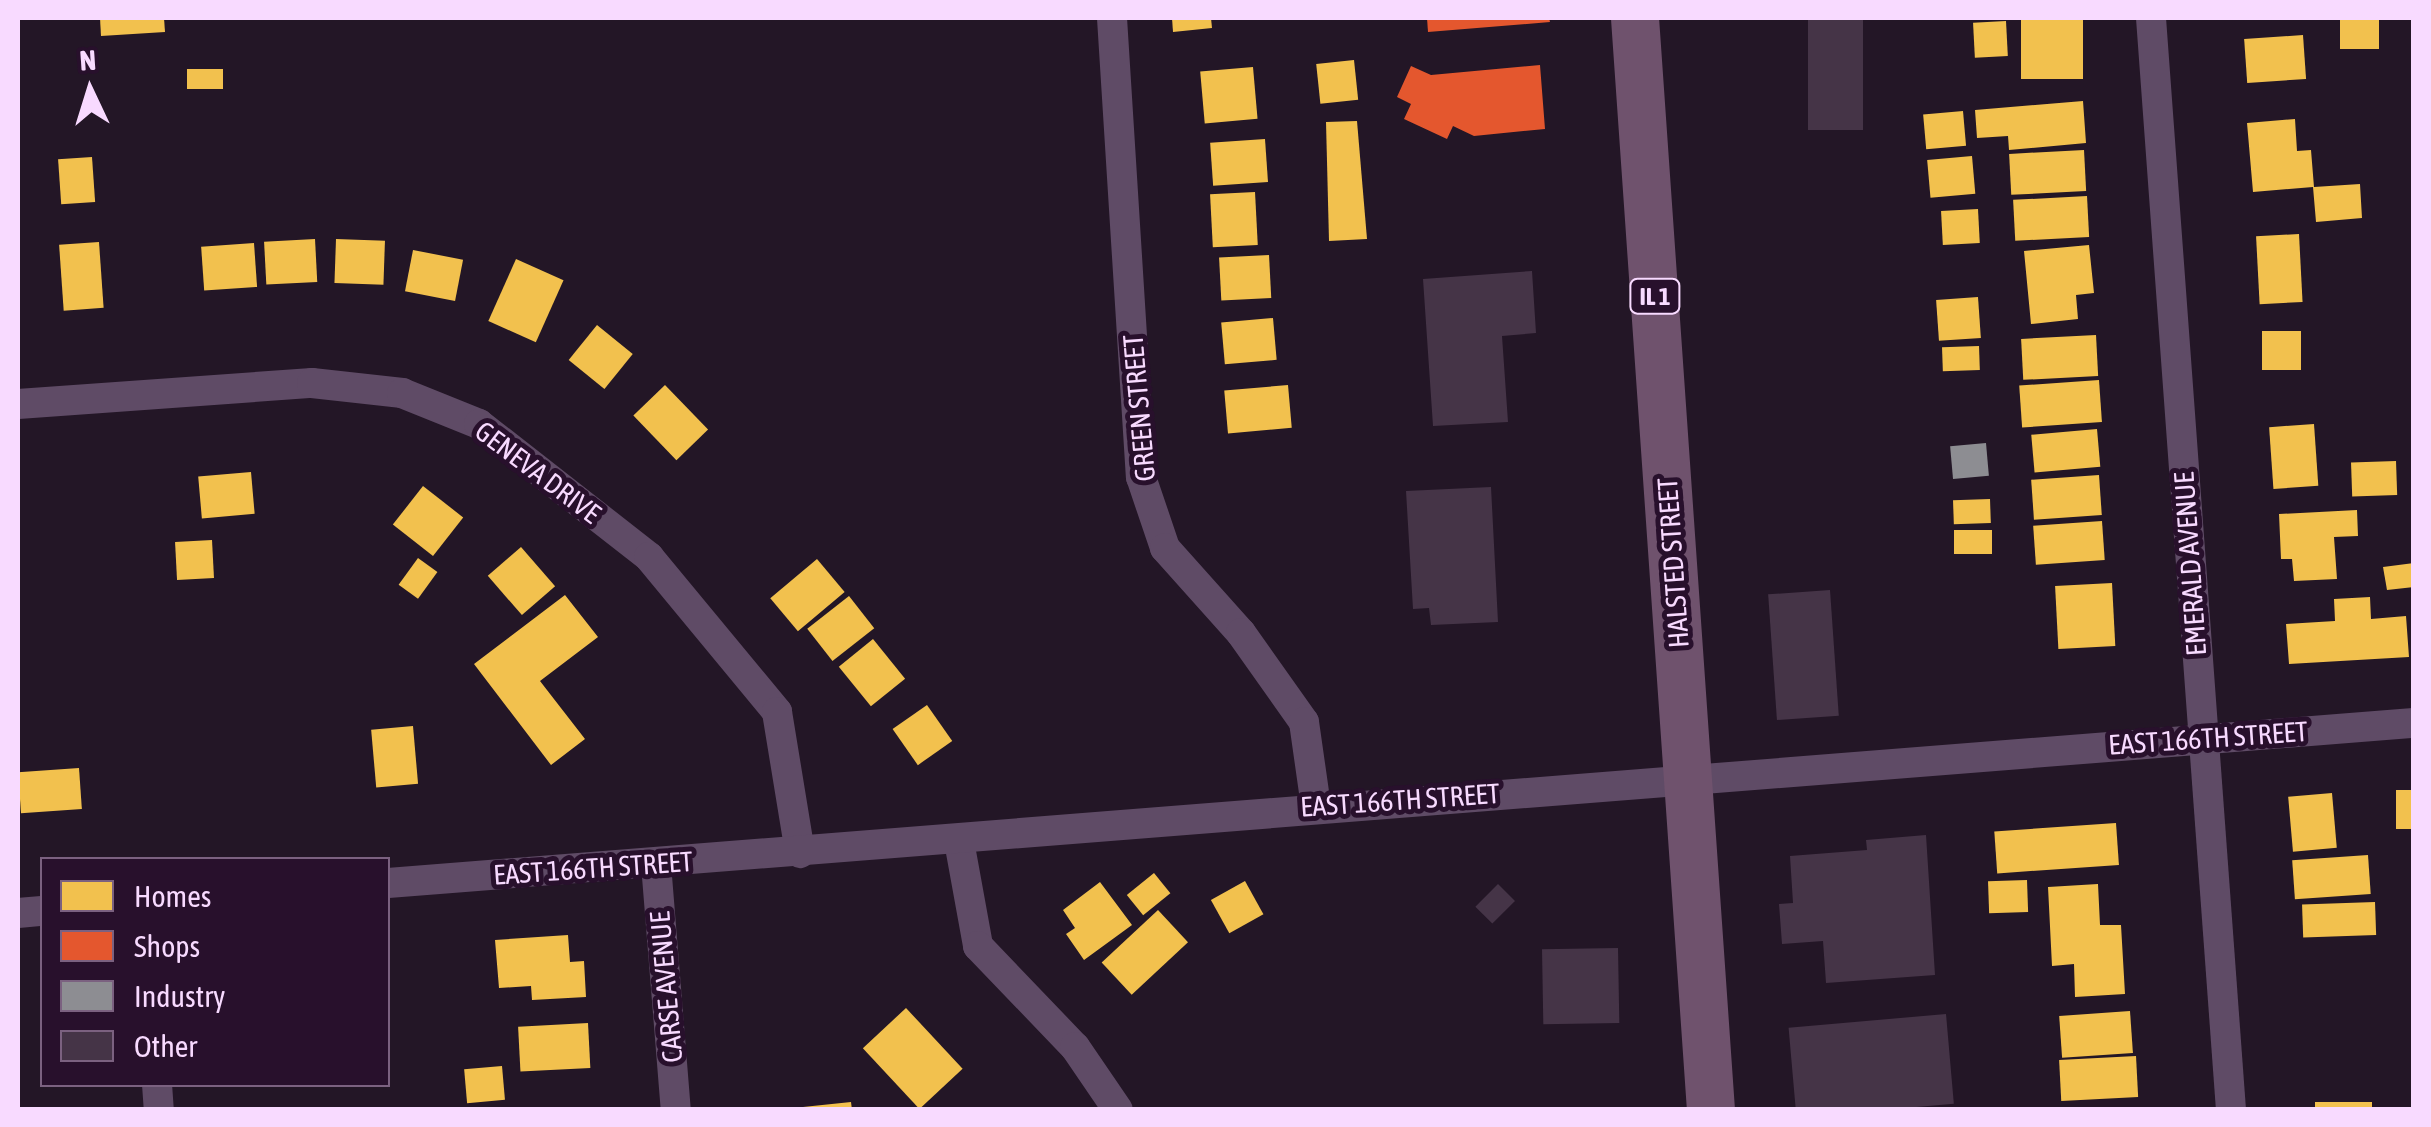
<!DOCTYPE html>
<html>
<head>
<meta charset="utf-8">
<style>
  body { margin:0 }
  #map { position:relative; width:2431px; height:1127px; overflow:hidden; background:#231626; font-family:"Asap Condensed",sans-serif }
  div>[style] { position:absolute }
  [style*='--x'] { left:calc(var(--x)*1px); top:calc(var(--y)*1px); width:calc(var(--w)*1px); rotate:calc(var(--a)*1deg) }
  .homes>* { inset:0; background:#f2c14e; transform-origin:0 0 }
  .shops>* { inset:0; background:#e4572e }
  .industry>* { inset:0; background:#8d8d92; transform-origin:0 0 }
  .building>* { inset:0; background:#453447; transform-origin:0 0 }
  .minor>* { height:30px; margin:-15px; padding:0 15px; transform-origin:15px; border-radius:15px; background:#5f4b66 }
  .primary>* { height:48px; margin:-24px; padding:0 24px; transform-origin:24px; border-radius:24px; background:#6f526d }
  span { translate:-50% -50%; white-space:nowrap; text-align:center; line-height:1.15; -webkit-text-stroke:10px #28102c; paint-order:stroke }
  .shield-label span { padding:2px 8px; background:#28102c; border:2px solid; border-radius:8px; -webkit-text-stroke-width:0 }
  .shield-label { font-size:25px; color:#f8daff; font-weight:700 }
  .street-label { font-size:28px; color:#f8daff }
  .frame { position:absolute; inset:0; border:20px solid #f8daff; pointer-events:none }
  .legend { position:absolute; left:40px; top:857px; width:350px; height:230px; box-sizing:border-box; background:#28102c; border:2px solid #7b6180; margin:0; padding:12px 18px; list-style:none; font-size:30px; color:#f8daff }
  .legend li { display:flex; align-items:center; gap:20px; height:50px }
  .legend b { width:50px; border:2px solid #7b6180 }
  .north { position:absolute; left:40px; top:40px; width:100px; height:100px; -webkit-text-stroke:8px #28102c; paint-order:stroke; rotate:356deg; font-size:28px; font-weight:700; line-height:40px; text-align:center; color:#f8daff }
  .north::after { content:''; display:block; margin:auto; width:35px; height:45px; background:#f8daff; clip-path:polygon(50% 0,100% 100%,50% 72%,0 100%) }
</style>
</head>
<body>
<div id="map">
  <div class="homes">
    <div style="clip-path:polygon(100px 18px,164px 18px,165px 32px,101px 36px)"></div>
    <div style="clip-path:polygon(1172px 18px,1211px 18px,1212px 28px,1173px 32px)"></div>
    <div style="left:2021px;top:18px;width:62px;height:61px"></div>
    <div style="left:2340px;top:18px;width:39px;height:31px"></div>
    <div style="left:2006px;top:21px;width:35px;height:33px;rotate:87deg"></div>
    <div style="left:2303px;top:35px;width:44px;height:59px;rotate:86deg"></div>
    <div style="left:1354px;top:60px;width:40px;height:38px;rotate:84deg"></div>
    <div style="left:1253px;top:67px;width:52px;height:53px;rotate:85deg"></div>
    <div style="left:223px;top:69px;width:20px;height:36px;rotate:90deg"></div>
    <div style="clip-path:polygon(2083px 101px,2086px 143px,2009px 150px,2008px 136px,1977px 138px,1975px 110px)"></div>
    <div style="left:1963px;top:111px;width:35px;height:40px;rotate:85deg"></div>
    <div style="clip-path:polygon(2295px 119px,2297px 151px,2311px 150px,2314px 187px,2360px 184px,2362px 218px,2316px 222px,2313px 187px,2253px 192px,2247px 123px)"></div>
    <div style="clip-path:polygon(1357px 121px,1367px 239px,1329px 241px,1326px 122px)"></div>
    <div style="left:1265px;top:139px;width:43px;height:55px;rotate:86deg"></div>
    <div style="left:2084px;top:150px;width:41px;height:75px;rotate:87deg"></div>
    <div style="left:1972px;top:156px;width:38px;height:45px;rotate:85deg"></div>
    <div style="left:92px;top:157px;width:45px;height:34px;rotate:86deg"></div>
    <div style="left:1255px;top:192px;width:53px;height:45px;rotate:87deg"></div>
    <div style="left:2087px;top:196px;width:41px;height:74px;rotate:87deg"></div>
    <div style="left:1978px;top:209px;width:34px;height:37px;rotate:87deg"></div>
    <div style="left:2299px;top:234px;width:68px;height:43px;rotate:87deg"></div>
    <div style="left:315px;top:239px;width:43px;height:51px;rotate:87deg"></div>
    <div style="left:336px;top:239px;width:49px;height:44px;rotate:2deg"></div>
    <div style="left:99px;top:242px;width:66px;height:40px;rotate:86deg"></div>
    <div style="left:254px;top:243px;width:44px;height:53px;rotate:86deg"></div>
    <div style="clip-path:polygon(2089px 245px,2094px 293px,2076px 295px,2078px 319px,2031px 324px,2024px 251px)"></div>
    <div style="left:413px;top:250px;width:51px;height:42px;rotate:11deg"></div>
    <div style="left:1269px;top:255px;width:43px;height:50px;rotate:87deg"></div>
    <div style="left:516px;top:259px;width:52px;height:68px;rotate:24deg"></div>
    <div style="left:1978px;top:297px;width:41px;height:42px;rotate:86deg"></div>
    <div style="left:1273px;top:318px;width:42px;height:52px;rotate:85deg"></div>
    <div style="left:597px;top:325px;width:46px;height:45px;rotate:39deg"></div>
    <div style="left:2262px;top:331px;width:39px;height:39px"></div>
    <div style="left:2096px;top:335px;width:41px;height:75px;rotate:87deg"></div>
    <div style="left:1979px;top:346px;width:24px;height:37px;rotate:88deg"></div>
    <div style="left:2099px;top:380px;width:42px;height:80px;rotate:86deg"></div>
    <div style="left:665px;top:385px;width:62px;height:44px;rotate:46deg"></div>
    <div style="left:1288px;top:385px;width:43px;height:64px;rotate:85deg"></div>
    <div style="left:2314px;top:424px;width:62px;height:45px;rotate:86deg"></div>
    <div style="left:2097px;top:429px;width:38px;height:66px;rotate:85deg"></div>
    <div style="left:2396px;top:461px;width:34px;height:45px;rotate:88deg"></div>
    <div style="left:251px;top:472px;width:42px;height:53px;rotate:85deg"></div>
    <div style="left:2099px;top:475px;width:40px;height:68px;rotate:86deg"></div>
    <div style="left:423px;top:486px;width:51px;height:49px;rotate:38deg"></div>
    <div style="left:1990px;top:499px;width:24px;height:37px;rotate:88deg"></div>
    <div style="clip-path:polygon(2357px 510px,2358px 536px,2334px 537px,2337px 579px,2294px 581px,2292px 559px,2281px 559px,2279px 514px)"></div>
    <div style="left:2102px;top:521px;width:39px;height:69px;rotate:86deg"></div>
    <div style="left:1992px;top:530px;width:24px;height:38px;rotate:90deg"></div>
    <div style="left:212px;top:540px;width:38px;height:37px;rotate:87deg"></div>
    <div style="left:521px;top:547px;width:52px;height:44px;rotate:49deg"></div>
    <div style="left:418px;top:558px;width:24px;height:33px;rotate:36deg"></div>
    <div style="left:817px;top:559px;width:43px;height:61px;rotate:50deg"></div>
    <div style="clip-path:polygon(2414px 563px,2414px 587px,2387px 590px,2383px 567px)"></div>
    <div style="left:2112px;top:583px;width:63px;height:57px;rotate:87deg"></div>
    <div style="clip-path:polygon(565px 595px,598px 637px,540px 681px,585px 739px,551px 765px,474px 664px)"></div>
    <div style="left:849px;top:596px;width:41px;height:53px;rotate:52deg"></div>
    <div style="clip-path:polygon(2370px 597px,2371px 619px,2406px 616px,2409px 657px,2289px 664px,2286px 624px,2335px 621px,2334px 599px)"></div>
    <div style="left:873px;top:639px;width:51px;height:44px;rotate:51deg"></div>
    <div style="left:927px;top:705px;width:44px;height:42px;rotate:55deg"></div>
    <div style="left:413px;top:726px;width:58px;height:42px;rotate:85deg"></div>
    <div style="left:79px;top:768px;width:41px;height:61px;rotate:86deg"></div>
    <div style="left:2414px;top:790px;width:39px;height:18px;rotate:90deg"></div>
    <div style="left:2332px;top:793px;width:55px;height:44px;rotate:85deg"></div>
    <div style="left:2116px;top:823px;width:42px;height:122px;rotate:86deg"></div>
    <div style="left:2368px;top:855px;width:39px;height:76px;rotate:86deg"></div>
    <div style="left:1154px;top:873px;width:26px;height:35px;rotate:51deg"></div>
    <div style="left:2027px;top:880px;width:32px;height:39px;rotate:88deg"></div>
    <div style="left:1245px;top:881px;width:38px;height:39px;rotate:61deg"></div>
    <div style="clip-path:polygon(1100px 882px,1132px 925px,1084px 960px,1066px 934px,1075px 928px,1063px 910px)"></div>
    <div style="clip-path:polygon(2098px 884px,2100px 925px,2121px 925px,2125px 994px,2075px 997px,2074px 964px,2052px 966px,2048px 887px)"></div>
    <div style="left:2375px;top:902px;width:33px;height:73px;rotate:88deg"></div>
    <div style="left:1158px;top:910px;width:44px;height:77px;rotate:47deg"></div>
    <div style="clip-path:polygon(568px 935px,570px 962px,584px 961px,586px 997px,532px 1000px,531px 986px,499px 988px,495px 940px)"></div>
    <div style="left:906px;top:1008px;width:83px;height:59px;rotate:47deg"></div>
    <div style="left:2130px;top:1011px;width:42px;height:71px;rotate:86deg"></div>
    <div style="left:588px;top:1023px;width:45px;height:70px;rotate:87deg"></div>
    <div style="left:2136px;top:1056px;width:41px;height:77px;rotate:87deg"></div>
    <div style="left:502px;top:1066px;width:34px;height:38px;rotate:85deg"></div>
    <div style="clip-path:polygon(851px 1102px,852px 1110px,803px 1110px,803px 1107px)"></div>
    <div style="left:2372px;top:1102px;width:8px;height:57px;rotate:90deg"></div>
  </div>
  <div class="shops">
    <div style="clip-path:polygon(1427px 18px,1549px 18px,1550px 22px,1428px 32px)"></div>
    <div style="clip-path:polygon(1540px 65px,1545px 129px,1474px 136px,1453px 126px,1447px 139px,1404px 119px,1411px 104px,1397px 97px,1411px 66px,1431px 75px)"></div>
  </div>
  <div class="industry">
    <div style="left:1986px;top:443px;width:33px;height:36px;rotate:85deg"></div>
  </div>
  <div class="building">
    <div style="left:1808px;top:18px;width:55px;height:112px"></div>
    <div style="clip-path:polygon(1532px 271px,1536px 333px,1502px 336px,1508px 422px,1433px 426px,1423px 279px)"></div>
    <div style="clip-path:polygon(1491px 487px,1498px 622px,1431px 625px,1429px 608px,1413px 609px,1406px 491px)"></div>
    <div style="left:1830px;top:590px;width:126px;height:62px;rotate:86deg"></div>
    <div style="clip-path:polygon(1926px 835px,1935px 975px,1826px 983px,1823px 941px,1782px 944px,1779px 904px,1793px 903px,1790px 856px,1867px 850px,1866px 840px)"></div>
    <div style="left:1498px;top:884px;width:24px;height:32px;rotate:45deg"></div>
    <div style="left:1618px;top:948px;width:75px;height:76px;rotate:89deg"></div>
    <div style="left:1946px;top:1014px;width:90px;height:158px;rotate:85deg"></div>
  </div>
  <div class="minor">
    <div style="--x:1112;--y:18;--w:460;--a:86.4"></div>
    <div style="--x:1141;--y:477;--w:75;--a:71.3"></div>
    <div style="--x:1165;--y:548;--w:114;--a:48.2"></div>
    <div style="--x:1241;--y:633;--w:109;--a:54.7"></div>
    <div style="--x:1304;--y:722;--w:85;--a:81.9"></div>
    <div style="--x:2151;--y:18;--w:1095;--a:85.81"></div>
    <div style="--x:18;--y:404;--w:295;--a:-4.1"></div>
    <div style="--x:312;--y:383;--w:91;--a:6.3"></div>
    <div style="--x:402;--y:393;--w:83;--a:21.9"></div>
    <div style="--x:479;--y:424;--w:216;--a:38"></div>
    <div style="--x:649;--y:557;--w:201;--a:50.4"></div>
    <div style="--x:777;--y:712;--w:143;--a:80.7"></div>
    <div style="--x:959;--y:841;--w:107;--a:79.7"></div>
    <div style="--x:978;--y:946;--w:140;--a:46.2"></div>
    <div style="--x:1075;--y:1047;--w:76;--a:55.7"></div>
    <div style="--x:656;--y:864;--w:247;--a:85.4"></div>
    <div style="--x:388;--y:883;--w:2032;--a:-4.52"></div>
    <div style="--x:18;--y:913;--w:24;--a:-5"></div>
    <div style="--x:157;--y:1084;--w:26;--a:86"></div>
  </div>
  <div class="primary">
    <div style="--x:1635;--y:18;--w:1095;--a:86.02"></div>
  </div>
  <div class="shield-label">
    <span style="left:1655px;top:296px">IL 1</span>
  </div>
  <div class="street-label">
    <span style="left:1139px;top:408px;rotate:-95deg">GREEN STREET</span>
    <span style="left:538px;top:472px;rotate:37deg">GENEVA DRIVE</span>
    <span style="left:1673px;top:563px;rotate:-94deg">HALSTED STREET</span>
    <span style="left:2190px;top:564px;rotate:-94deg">EMERALD AVENUE</span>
    <span style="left:2208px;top:738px;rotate:-4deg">EAST 166TH STREET</span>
    <span style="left:1400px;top:800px;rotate:-4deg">EAST 166TH STREET</span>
    <span style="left:593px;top:868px;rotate:-4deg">EAST 166TH STREET</span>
    <span style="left:666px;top:987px;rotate:-95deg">CARSE AVENUE</span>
  </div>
  <div class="frame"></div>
  <ul class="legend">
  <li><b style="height:28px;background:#f2c14e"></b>Homes</li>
  <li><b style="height:28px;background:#e4572e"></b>Shops</li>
  <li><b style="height:28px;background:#8d8d92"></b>Industry</li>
  <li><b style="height:28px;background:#453447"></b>Other</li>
  </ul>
  <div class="north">N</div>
</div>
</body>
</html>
